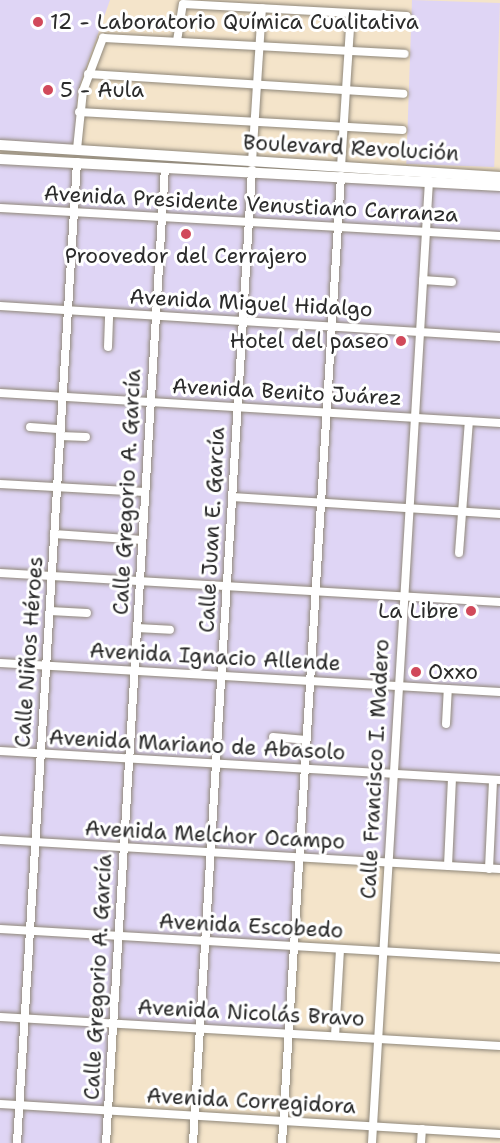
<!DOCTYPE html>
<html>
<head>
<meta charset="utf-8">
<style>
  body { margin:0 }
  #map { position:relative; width:500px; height:1143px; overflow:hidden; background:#f4e4ca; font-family:"Shantell Sans",sans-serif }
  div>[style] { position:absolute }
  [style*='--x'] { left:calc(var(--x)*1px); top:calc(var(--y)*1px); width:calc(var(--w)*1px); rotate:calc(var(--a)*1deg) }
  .built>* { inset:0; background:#dfd5f5; transform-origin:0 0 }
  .roads { filter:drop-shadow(0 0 2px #90887a) drop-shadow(0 0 2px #90887a) }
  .minor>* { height:8px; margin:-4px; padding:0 4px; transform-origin:4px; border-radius:4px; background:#fff }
  .major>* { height:10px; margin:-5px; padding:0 5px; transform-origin:5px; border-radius:5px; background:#fff }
  .dots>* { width:16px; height:16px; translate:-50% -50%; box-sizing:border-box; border:3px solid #fff; border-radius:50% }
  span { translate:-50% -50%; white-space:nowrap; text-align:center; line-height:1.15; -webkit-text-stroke:6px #fff; paint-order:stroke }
  .poi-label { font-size:21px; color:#2b2b2b }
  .left { translate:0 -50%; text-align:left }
  .right { translate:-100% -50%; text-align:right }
  .street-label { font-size:21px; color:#2b2b2b }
</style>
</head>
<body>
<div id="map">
  <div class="built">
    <div style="clip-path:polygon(0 0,110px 0,78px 90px,74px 145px,0 141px)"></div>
    <div style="left:412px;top:0;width:88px;height:164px;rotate:2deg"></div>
    <div style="clip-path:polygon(0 156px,500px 185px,500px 868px,298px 856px,287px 1032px,111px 1022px,103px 1143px,0 1143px)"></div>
  </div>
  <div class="roads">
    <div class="minor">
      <div style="--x:177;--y:41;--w:37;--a:-81"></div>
      <div style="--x:183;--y:4;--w:224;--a:3.1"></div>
      <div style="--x:88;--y:74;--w:316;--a:3.6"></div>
      <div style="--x:79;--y:112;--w:324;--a:3.2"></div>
      <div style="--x:77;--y:149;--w:58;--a:-84.1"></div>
      <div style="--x:83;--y:91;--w:57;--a:-69.3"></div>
      <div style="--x:103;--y:38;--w:302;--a:3"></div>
      <div style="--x:252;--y:162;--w:154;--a:-86.3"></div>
      <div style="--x:341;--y:167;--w:154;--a:-86.3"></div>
      <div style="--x:0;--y:208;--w:501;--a:3.21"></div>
      <div style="--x:423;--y:280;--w:29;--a:4"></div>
      <div style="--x:0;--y:306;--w:501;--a:3.55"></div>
      <div style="--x:108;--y:347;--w:34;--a:-88"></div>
      <div style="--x:0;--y:393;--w:501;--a:3.43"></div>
      <div style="--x:30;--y:427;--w:31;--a:4"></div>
      <div style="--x:60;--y:436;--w:26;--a:2"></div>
      <div style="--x:0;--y:484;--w:145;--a:3.2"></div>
      <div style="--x:232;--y:497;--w:269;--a:3.6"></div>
      <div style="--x:54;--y:534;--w:88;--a:3.9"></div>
      <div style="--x:459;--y:553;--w:132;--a:-85.7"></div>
      <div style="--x:0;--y:573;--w:501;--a:3.32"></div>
      <div style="--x:50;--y:611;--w:37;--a:3"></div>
      <div style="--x:137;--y:628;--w:33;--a:3"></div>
      <div style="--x:0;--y:663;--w:501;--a:3.32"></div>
      <div style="--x:446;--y:724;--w:35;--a:-87"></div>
      <div style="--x:273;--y:737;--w:33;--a:5"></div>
      <div style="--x:0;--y:751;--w:501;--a:3.32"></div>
      <div style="--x:0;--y:840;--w:501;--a:3.32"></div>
      <div style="--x:448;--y:866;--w:88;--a:-87.4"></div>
      <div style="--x:489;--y:869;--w:89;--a:-87.4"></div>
      <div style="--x:0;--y:929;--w:501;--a:3.32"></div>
      <div style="--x:0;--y:1017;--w:501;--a:3.32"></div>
      <div style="--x:335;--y:1036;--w:87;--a:-86.7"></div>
      <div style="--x:0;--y:1104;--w:501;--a:3.43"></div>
      <div style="--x:17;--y:1143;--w:983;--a:-86.5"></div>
      <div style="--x:106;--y:1143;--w:978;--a:-86.54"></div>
      <div style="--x:193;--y:1143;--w:975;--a:-86.53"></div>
      <div style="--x:282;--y:1143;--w:969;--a:-86.51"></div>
      <div style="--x:372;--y:1143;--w:964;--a:-86.61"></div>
      <div style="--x:421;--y:1143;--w:14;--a:-86"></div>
    </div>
    <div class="major">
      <div style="--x:0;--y:145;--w:501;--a:3.66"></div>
      <div style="--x:0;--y:159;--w:501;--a:3.09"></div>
    </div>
  </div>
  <div class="dots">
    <div style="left:38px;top:22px;background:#d1495b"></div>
    <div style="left:48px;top:90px;background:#d1495b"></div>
    <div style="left:186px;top:234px;background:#d1495b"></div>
    <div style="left:401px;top:341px;background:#d1495b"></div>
    <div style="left:471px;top:611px;background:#d1495b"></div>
    <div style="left:416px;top:672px;background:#d1495b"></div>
  </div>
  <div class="poi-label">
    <span class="left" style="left:50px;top:22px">12 - Laboratorio Química Cualitativa</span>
    <span class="left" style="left:60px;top:90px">5 - Aula</span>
    <span style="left:186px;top:256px">Proovedor del Cerrajero</span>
    <span class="right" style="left:389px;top:341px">Hotel del paseo</span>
    <span class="right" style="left:459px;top:611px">La Libre</span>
    <span class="left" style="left:428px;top:672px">Oxxo</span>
  </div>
  <div class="street-label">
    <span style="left:351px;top:148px;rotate:3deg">Boulevard Revolución</span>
    <span style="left:251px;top:204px;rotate:3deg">Avenida Presidente Venustiano Carranza</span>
    <span style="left:251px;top:303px;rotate:3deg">Avenida Miguel Hidalgo</span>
    <span style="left:287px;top:392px;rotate:3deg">Avenida Benito Juárez</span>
    <span style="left:127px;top:492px;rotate:-87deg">Calle Gregorio A. García</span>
    <span style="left:212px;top:530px;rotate:-87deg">Calle Juan E. García</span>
    <span style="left:29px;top:652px;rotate:-86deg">Calle Niños Héroes</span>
    <span style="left:215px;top:657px;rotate:3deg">Avenida Ignacio Allende</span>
    <span style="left:197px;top:745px;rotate:3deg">Avenida Mariano de Abasolo</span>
    <span style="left:375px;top:769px;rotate:-87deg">Calle Francisco I. Madero</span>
    <span style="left:215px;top:835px;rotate:3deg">Avenida Melchor Ocampo</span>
    <span style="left:251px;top:926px;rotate:3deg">Avenida Escobedo</span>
    <span style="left:98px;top:977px;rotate:-87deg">Calle Gregorio A. García</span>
    <span style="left:251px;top:1013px;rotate:3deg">Avenida Nicolás Bravo</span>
    <span style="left:251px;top:1101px;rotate:3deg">Avenida Corregidora</span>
  </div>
</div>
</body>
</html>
